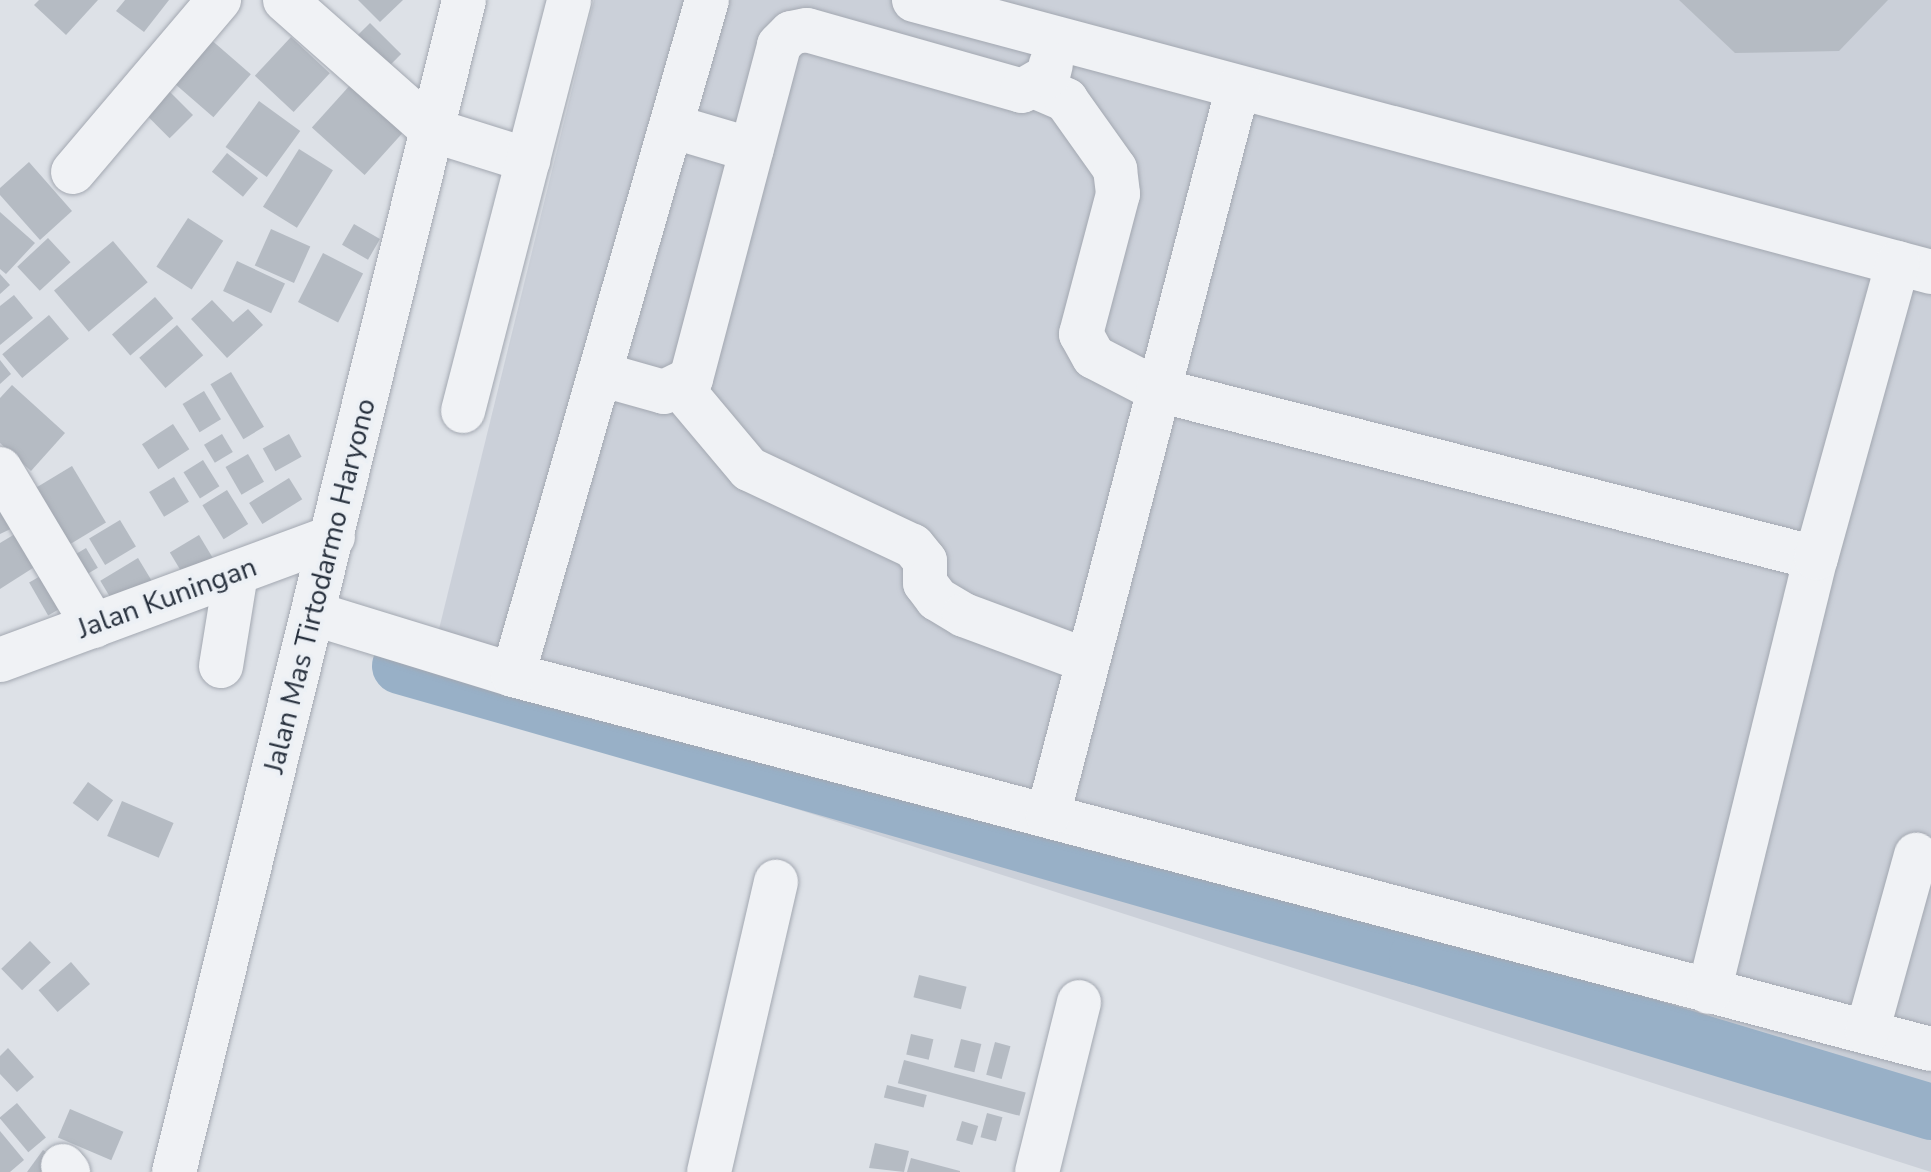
<!DOCTYPE html>
<html>
<head>
<meta charset="utf-8">
<style>
  body { margin:0 }
  #map { position:relative; width:1931px; height:1172px; overflow:hidden; background:#dde1e7; font-family:"Nunito Sans",sans-serif }
  div>[style] { position:absolute }
  [style*='--x'] { left:calc(var(--x)*1px); top:calc(var(--y)*1px); width:calc(var(--w)*1px); rotate:calc(var(--a)*1deg) }
  .built>* { inset:0; background:#cbd0d9 }
  .river>* { height:56px; margin:-28px; padding:0 28px; transform-origin:28px; border-radius:28px; background:#98b0c7 }
  .building>* { inset:0; background:#b5bbc3; transform-origin:0 0 }
  .roads { filter:drop-shadow(0 0 2px #a3a8b1) drop-shadow(0 0 2px #a3a8b1) }
  .minor>* { height:44px; margin:-22px; padding:0 22px; transform-origin:22px; border-radius:22px; background:#f0f2f5 }
  span { translate:-50% -50%; white-space:nowrap; text-align:center; line-height:1.15; -webkit-text-stroke:7px #ecf0f5; paint-order:stroke }
  .street-label { font-size:28px; color:#27303d }
</style>
</head>
<body>
<div id="map">
  <div class="built">
    <div style="clip-path:polygon(594px 0,1931px 0,1931px 1172px,424px 690px)"></div>
  </div>
  <div class="river">
    <div style="--x:400;--y:666;--w:1058;--a:15.97"></div>
    <div style="--x:1417;--y:957;--w:537;--a:16.78"></div>
  </div>
  <div class="building">
    <div style="clip-path:polygon(39px 0,98px 0,66px 35px,34px 5px)"></div>
    <div style="clip-path:polygon(125px 0,169px 0,144px 32px,116px 11px)"></div>
    <div style="clip-path:polygon(358px 0,403px 0,380px 22px)"></div>
    <div style="clip-path:polygon(1679px 0,1888px 0,1839px 51px,1735px 53px)"></div>
    <div style="left:370px;top:23px;width:44px;height:21px;rotate:45deg"></div>
    <div style="left:201px;top:31px;width:66px;height:57px;rotate:41deg"></div>
    <div style="left:291px;top:37px;width:53px;height:53px;rotate:43deg"></div>
    <div style="left:352px;top:83px;width:71px;height:60px;rotate:42deg"></div>
    <div style="left:164px;top:86px;width:41px;height:33px;rotate:45deg"></div>
    <div style="left:259px;top:101px;width:51px;height:57px;rotate:36deg"></div>
    <div style="left:299px;top:149px;width:40px;height:68px;rotate:32deg"></div>
    <div style="left:227px;top:153px;width:40px;height:24px;rotate:39deg"></div>
    <div style="clip-path:polygon(29px 162px,72px 211px,40px 240px,0 195px,0 188px)"></div>
    <div style="clip-path:polygon(0 212px,35px 243px,6px 274px,0 269px)"></div>
    <div style="left:188px;top:218px;width:42px;height:58px;rotate:33deg"></div>
    <div style="left:354px;top:224px;width:30px;height:24px;rotate:30deg"></div>
    <div style="left:271px;top:229px;width:43px;height:40px;rotate:24deg"></div>
    <div style="left:48px;top:238px;width:33px;height:42px;rotate:47deg"></div>
    <div style="left:113px;top:241px;width:54px;height:77px;rotate:50deg"></div>
    <div style="left:323px;top:253px;width:45px;height:55px;rotate:27deg"></div>
    <div style="left:237px;top:261px;width:53px;height:33px;rotate:25deg"></div>
    <div style="clip-path:polygon(0 274px,10px 285px,0 294px)"></div>
    <div style="clip-path:polygon(14px 295px,33px 318px,0 345px,0 306px)"></div>
    <div style="left:155px;top:297px;width:28px;height:57px;rotate:49deg"></div>
    <div style="clip-path:polygon(212px 300px,233px 322px,248px 309px,263px 325px,227px 358px,191px 319px)"></div>
    <div style="left:49px;top:315px;width:31px;height:61px;rotate:50deg"></div>
    <div style="left:177px;top:325px;width:40px;height:50px;rotate:49deg"></div>
    <div style="clip-path:polygon(0 360px,11px 374px,0 384px)"></div>
    <div style="left:231px;top:372px;width:64px;height:24px;rotate:59deg"></div>
    <div style="clip-path:polygon(12px 385px,65px 433px,31px 471px,0 443px,0 398px)"></div>
    <div style="left:204px;top:391px;width:33px;height:25px;rotate:59deg"></div>
    <div style="left:173px;top:424px;width:30px;height:37px;rotate:57deg"></div>
    <div style="left:222px;top:434px;width:21px;height:21px;rotate:59deg"></div>
    <div style="left:289px;top:434px;width:26px;height:30px;rotate:61deg"></div>
    <div style="left:248px;top:454px;width:32px;height:26px;rotate:60deg"></div>
    <div style="left:203px;top:460px;width:31px;height:23px;rotate:58deg"></div>
    <div style="left:72px;top:466px;width:66px;height:44px;rotate:59deg"></div>
    <div style="left:174px;top:477px;width:29px;height:29px;rotate:59deg"></div>
    <div style="left:289px;top:478px;width:25px;height:47px;rotate:58deg"></div>
    <div style="left:227px;top:490px;width:40px;height:29px;rotate:58deg"></div>
    <div style="clip-path:polygon(0 499px,19px 525px,0 534px)"></div>
    <div style="left:120px;top:520px;width:31px;height:36px;rotate:59deg"></div>
    <div style="clip-path:polygon(15px 534px,36px 566px,0 589px,0 543px)"></div>
    <div style="left:199px;top:535px;width:35px;height:34px;rotate:59deg"></div>
    <div style="left:86px;top:548px;width:23px;height:21px;rotate:59deg"></div>
    <div style="left:138px;top:558px;width:33px;height:44px;rotate:59deg"></div>
    <div style="left:56px;top:567px;width:38px;height:31px;rotate:60deg"></div>
    <div style="left:88px;top:782px;width:31px;height:26px;rotate:36deg"></div>
    <div style="left:122px;top:801px;width:56px;height:38px;rotate:23deg"></div>
    <div style="left:30px;top:941px;width:30px;height:40px;rotate:46deg"></div>
    <div style="left:71px;top:962px;width:29px;height:43px;rotate:49deg"></div>
    <div style="left:919px;top:975px;width:49px;height:23px;rotate:14deg"></div>
    <div style="left:911px;top:1034px;width:23px;height:21px;rotate:13deg"></div>
    <div style="left:961px;top:1039px;width:21px;height:29px;rotate:14deg"></div>
    <div style="left:995px;top:1042px;width:16px;height:34px;rotate:15deg"></div>
    <div style="clip-path:polygon(8px 1048px,34px 1077px,17px 1092px,0 1074px,0 1056px)"></div>
    <div style="left:904px;top:1060px;width:126px;height:24px;rotate:15deg"></div>
    <div style="left:887px;top:1085px;width:41px;height:13px;rotate:14deg"></div>
    <div style="left:17px;top:1103px;width:45px;height:23px;rotate:50deg"></div>
    <div style="left:70px;top:1109px;width:58px;height:31px;rotate:23deg"></div>
    <div style="left:987px;top:1113px;width:16px;height:25px;rotate:15deg"></div>
    <div style="left:962px;top:1121px;width:17px;height:20px;rotate:17deg"></div>
    <div style="clip-path:polygon(0 1131px,24px 1160px,10px 1172px,0 1172px)"></div>
    <div style="clip-path:polygon(875px 1143px,909px 1151px,904px 1172px,869px 1168px)"></div>
    <div style="clip-path:polygon(43px 1150px,59px 1161px,51px 1172px,27px 1172px)"></div>
    <div style="clip-path:polygon(911px 1158px,960px 1171px,960px 1172px,907px 1172px)"></div>
  </div>
  <div class="roads">
    <div class="minor">
      <div style="--x:285;--y:0;--w:196;--a:41.5"></div>
      <div style="--x:432;--y:130;--w:101;--a:17.4"></div>
      <div style="--x:914;--y:0;--w:1053;--a:14.97"></div>
      <div style="--x:1036;--y:87;--w:33;--a:23"></div>
      <div style="--x:1066;--y:100;--w:85;--a:54.6"></div>
      <div style="--x:1115;--y:169;--w:25;--a:83"></div>
      <div style="--x:1118;--y:194;--w:145;--a:104.8"></div>
      <div style="--x:1081;--y:334;--w:26;--a:61"></div>
      <div style="--x:1094;--y:357;--w:72;--a:27.3"></div>
      <div style="--x:1158;--y:390;--w:679;--a:14.32"></div>
      <div style="--x:671;--y:126;--w:84;--a:16.5"></div>
      <div style="--x:73;--y:172;--w:226;--a:-49.7"></div>
      <div style="--x:600;--y:374;--w:66;--a:15.7"></div>
      <div style="--x:664;--y:392;--w:30;--a:-26"></div>
      <div style="--x:691;--y:379;--w:345;--a:-75.2"></div>
      <div style="--x:779;--y:45;--w:17;--a:-45"></div>
      <div style="--x:791;--y:33;--w:16;--a:-11"></div>
      <div style="--x:807;--y:30;--w:223;--a:15.8"></div>
      <div style="--x:1022;--y:91;--w:30;--a:-30"></div>
      <div style="--x:1048;--y:76;--w:12;--a:-76"></div>
      <div style="--x:681;--y:388;--w:106;--a:50"></div>
      <div style="--x:749;--y:469;--w:181;--a:25.2"></div>
      <div style="--x:913;--y:546;--w:19;--a:51"></div>
      <div style="--x:925;--y:561;--w:22;--a:90"></div>
      <div style="--x:925;--y:583;--w:20;--a:53"></div>
      <div style="--x:937;--y:599;--w:31;--a:31"></div>
      <div style="--x:964;--y:615;--w:132;--a:20.4"></div>
      <div style="--x:463;--y:411;--w:424;--a:-75.5"></div>
      <div style="--x:0;--y:469;--w:183;--a:59.1"></div>
      <div style="--x:315;--y:614;--w:207;--a:17.1"></div>
      <div style="--x:513;--y:675;--w:1466;--a:14.78"></div>
      <div style="--x:0;--y:660;--w:355;--a:-20.3"></div>
      <div style="--x:221;--y:666;--w:94;--a:-80.8"></div>
      <div style="--x:513;--y:675;--w:702;--a:-73.96"></div>
      <div style="--x:1048;--y:815;--w:752;--a:-75.37"></div>
      <div style="--x:1709;--y:992;--w:447;--a:-76.2"></div>
      <div style="--x:1816;--y:558;--w:306;--a:-74.5"></div>
      <div style="--x:1867;--y:1032;--w:184;--a:-74.5"></div>
      <div style="--x:63;--y:1166;--w:8;--a:50"></div>
      <div style="--x:174;--y:1172;--w:1207;--a:-76.1"></div>
      <div style="--x:709;--y:1172;--w:298;--a:-77"></div>
      <div style="--x:1037;--y:1172;--w:175;--a:-76.1"></div>
    </div>
  </div>
  <div class="street-label">
    <span style="left:320px;top:586px;rotate:-76deg">Jalan Mas Tirtodarmo Haryono</span>
    <span style="left:167px;top:598px;rotate:-20deg">Jalan Kuningan</span>
  </div>
</div>
</body>
</html>
